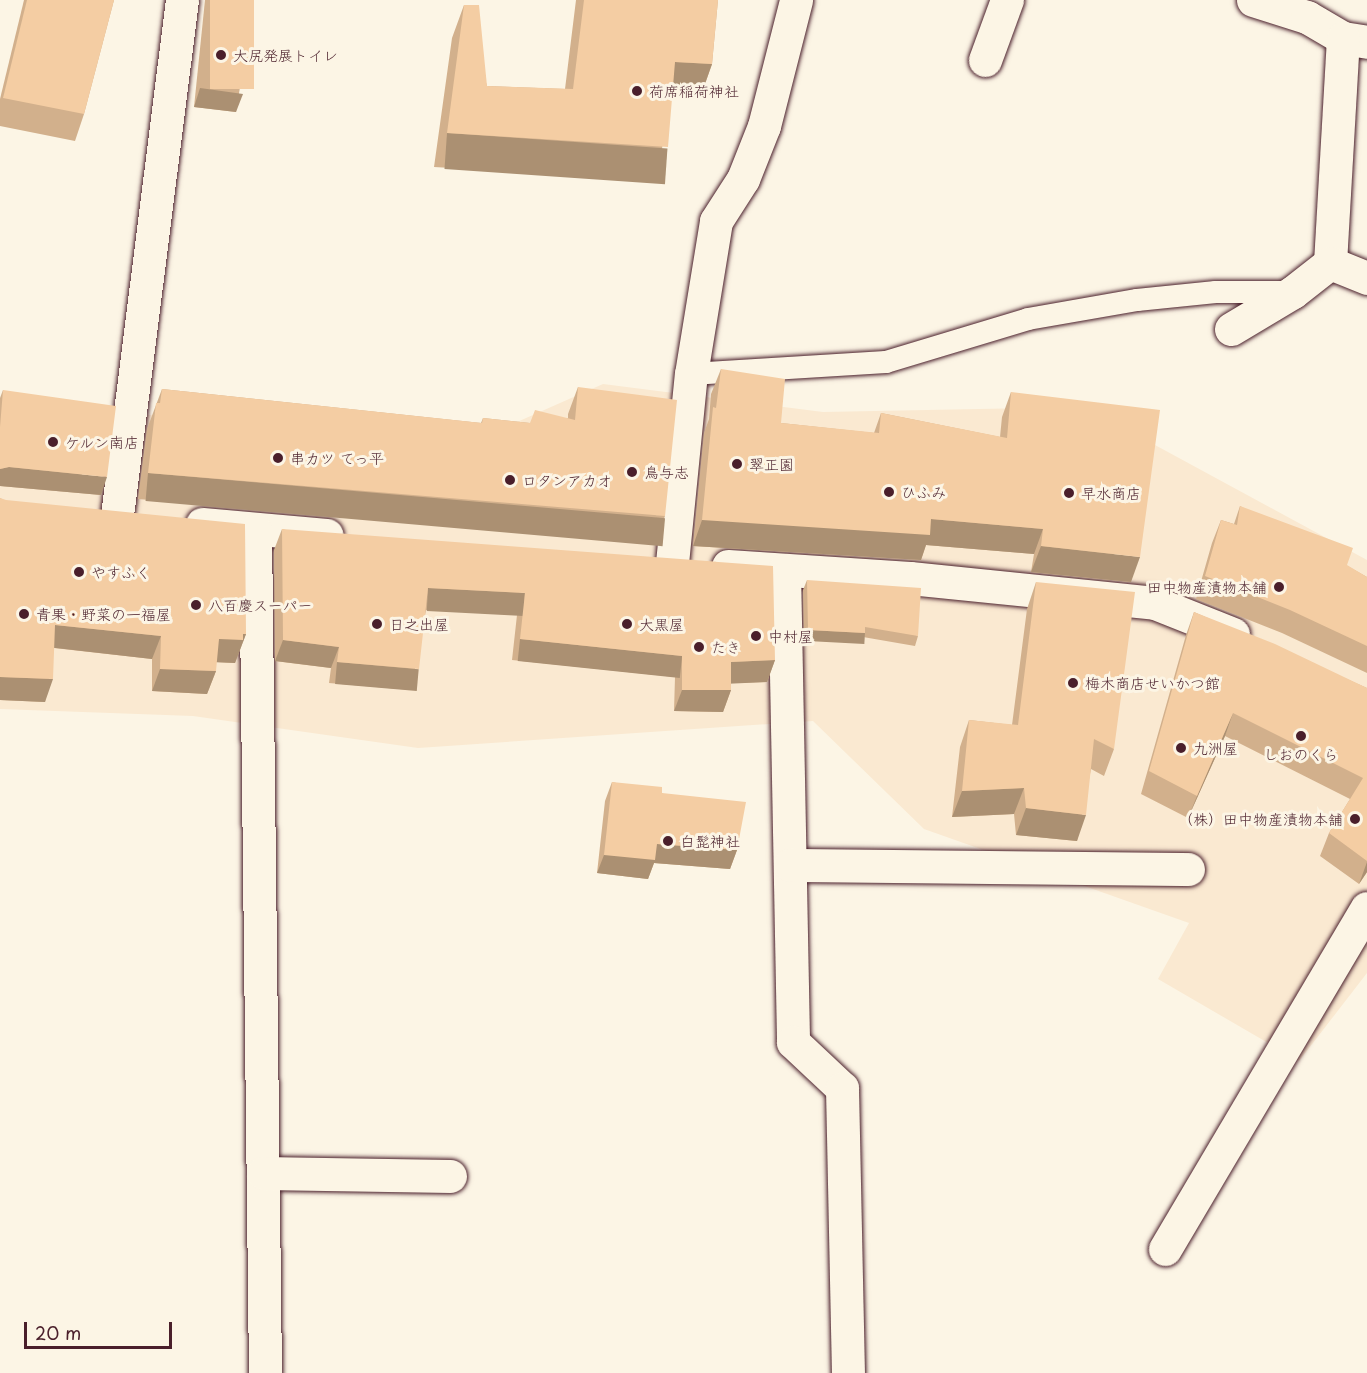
<!DOCTYPE html>
<html>
<head>
<meta charset="utf-8">
<style>
  body { margin:0 }
  #map { position:relative; width:1367px; height:1373px; overflow:hidden; background:#fcf5e5; font-family:"Playpen Sans","Klee One",sans-serif }
  div>[style] { position:absolute }
  [style*='--x'] { left:calc(var(--x)*1px); top:calc(var(--y)*1px); width:calc(var(--w)*1px); rotate:calc(var(--a)*1deg) }
  .built>* { inset:0; background:#fae9d1 }
  .roads { filter:drop-shadow(0 0 2px #4a1f2b) drop-shadow(0 0 2px #4a1f2b) }
  .service>* { height:22px; margin:-11px; padding:0 11px; transform-origin:11px; border-radius:11px; background:#fcf5e5 }
  .minor>* { height:33px; margin:-16.5px; padding:0 16.5px; transform-origin:16.5px; border-radius:16.5px; background:#fcf5e5 }
  .wall>* { inset:0; background:#d2b08c }
  .shaded-wall>* { inset:0; background:#ab9072; transform-origin:0 0 }
  .building>* { inset:0; background:#f4cda3; transform-origin:0 0 }
  .dots>* { width:16px; height:16px; translate:-50% -50%; box-sizing:border-box; border:3px solid #fcf5e5; border-radius:50% }
  span { translate:-50% -50%; white-space:nowrap; text-align:center; line-height:1.15; -webkit-text-stroke:6px #fcf5e5; paint-order:stroke }
  .poi-label { font-size:15px; color:#4a1f2b }
  .left { translate:0 -50%; text-align:left }
  .right { translate:-100% -50%; text-align:right }
  .scale { position:absolute; left:24px; top:1322px; width:148px; height:27px; box-sizing:border-box; border:3px solid #4a1f2b; border-top:0; padding-left:8px; font-size:18px; line-height:21px; white-space:nowrap; color:#4a1f2b; -webkit-text-stroke:4px #fcf5e5; paint-order:stroke }
</style>
</head>
<body>
<div id="map">
  <div class="built">
    <div style="clip-path:polygon(603px 384px,823px 412px,1085px 407px,1367px 560px,1367px 973px,1299px 1061px,1158px 979px,1189px 923px,924px 829px,813px 721px,418px 748px,193px 716px,0 709px,0 405px,483px 437px)"></div>
  </div>
  <div class="roads">
    <div class="service">
      <div style="--x:691;--y:374;--w:195;--a:-3.5"></div>
      <div style="--x:886;--y:362;--w:148;--a:-16.8"></div>
      <div style="--x:1028;--y:319;--w:111;--a:-9.9"></div>
      <div style="--x:1137;--y:300;--w:79;--a:-5.8"></div>
      <div style="--x:1216;--y:292;--w:74;--a:0"></div>
    </div>
    <div class="minor">
      <div style="--x:1253;--y:0;--w:57;--a:17.5"></div>
      <div style="--x:1307;--y:17;--w:42;--a:30.3"></div>
      <div style="--x:1343;--y:38;--w:24;--a:9"></div>
      <div style="--x:985;--y:60;--w:64;--a:-69.9"></div>
      <div style="--x:1330;--y:263;--w:225;--a:-86.7"></div>
      <div style="--x:1231;--y:329;--w:72;--a:-30.8"></div>
      <div style="--x:1293;--y:292;--w:47;--a:-38.1"></div>
      <div style="--x:1330;--y:263;--w:40;--a:22"></div>
      <div style="--x:117;--y:515;--w:519;--a:-82.81"></div>
      <div style="--x:202;--y:524;--w:125;--a:5"></div>
      <div style="--x:255;--y:530;--w:843;--a:89.32"></div>
      <div style="--x:672;--y:563;--w:190;--a:-84.3"></div>
      <div style="--x:691;--y:374;--w:155;--a:-80.7"></div>
      <div style="--x:716;--y:221;--w:50;--a:-57.3"></div>
      <div style="--x:743;--y:179;--w:57;--a:-68.4"></div>
      <div style="--x:764;--y:126;--w:130;--a:-75.7"></div>
      <div style="--x:728;--y:566;--w:182;--a:3.8"></div>
      <div style="--x:910;--y:578;--w:246;--a:5.8"></div>
      <div style="--x:1155;--y:603;--w:84;--a:21.7"></div>
      <div style="--x:784;--y:570;--w:472;--a:88.9"></div>
      <div style="--x:793;--y:1042;--w:67;--a:43.2"></div>
      <div style="--x:842;--y:1088;--w:285;--a:88.8"></div>
      <div style="--x:790;--y:865;--w:398;--a:0.6"></div>
      <div style="--x:263;--y:1173;--w:187;--a:0.9"></div>
      <div style="--x:1165;--y:1249;--w:396;--a:-59.4"></div>
    </div>
  </div>
  <div class="wall">
    <div style="clip-path:polygon(24px 0,114px 0,84px 114px,75px 141px,0 126px,0 99px)"></div>
    <div style="clip-path:polygon(205px 0,254px 0,236px 112px,194px 107px)"></div>
    <div style="clip-path:polygon(576px 0,718px 0,712px 64px,700px 98px,672px 96px,656px 180px,434px 167px,452px 38px,464px 5px,487px 86px,565px 89px)"></div>
    <div style="clip-path:polygon(721px 369px,781px 423px,874px 433px,881px 413px,1000px 437px,1002px 417px,1011px 392px,1131px 582px,1031px 572px,1034px 554px,926px 545px,921px 560px,693px 546px,704px 433px,709px 419px,711px 394px)"></div>
    <div style="clip-path:polygon(578px 387px,665px 516px,655px 543px,138px 499px,147px 429px,162px 389px,481px 423px,483px 418px,530px 423px,568px 418px,568px 414px)"></div>
    <div style="clip-path:polygon(3px 390px,101px 495px,0 486px,0 398px)"></div>
    <div style="clip-path:polygon(0 498px,246px 634px,235px 663px,216px 662px,216px 671px,207px 694px,152px 691px,152px 659px,54px 648px,45px 702px,0 700px)"></div>
    <div style="clip-path:polygon(1240px 506px,1367px 577px,1367px 673px,1282px 633px,1196px 599px,1212px 543px,1221px 520px,1234px 524px)"></div>
    <div style="clip-path:polygon(282px 529px,775px 660px,767px 682px,731px 683px,731px 690px,723px 712px,674px 711px,675px 677px,512px 660px,517px 615px,426px 610px,411px 690px,329px 683px,331px 668px,275px 661px,274px 550px)"></div>
    <div style="clip-path:polygon(807px 580px,918px 636px,915px 646px,863px 637px,861px 643px,804px 640px,803px 590px)"></div>
    <div style="clip-path:polygon(1036px 582px,1114px 749px,1104px 776px,1091px 769px,1077px 841px,1016px 835px,1014px 814px,952px 817px,960px 747px,969px 720px,1012px 725px,1027px 609px)"></div>
    <div style="clip-path:polygon(1194px 612px,1367px 688px,1367px 872px,1359px 884px,1320px 856px,1329px 833px,1350px 799px,1225px 736px,1188px 818px,1141px 794px,1186px 635px)"></div>
    <div style="clip-path:polygon(612px 782px,662px 793px,737px 850px,730px 869px,654px 863px,648px 879px,597px 873px,605px 801px)"></div>
  </div>
  <div class="shaded-wall">
    <div style="clip-path:polygon(675px 62px,712px 64px,700px 98px,663px 96px)"></div>
    <div style="clip-path:polygon(200px 88px,243px 94px,236px 112px,194px 107px)"></div>
    <div style="left:447px;top:133px;width:221px;height:36px;rotate:4deg"></div>
    <div style="clip-path:polygon(9px 467px,107px 477px,101px 495px,0 486px,0 469px)"></div>
    <div style="left:148px;top:473px;width:519px;height:28px;rotate:5deg"></div>
    <div style="clip-path:polygon(931px 519px,1043px 529px,1034px 554px,926px 545px,921px 560px,693px 546px,702px 520px)"></div>
    <div style="clip-path:polygon(1041px 546px,1140px 557px,1131px 582px,1031px 572px)"></div>
    <div style="left:428px;top:588px;width:97px;height:23px;rotate:3deg"></div>
    <div style="clip-path:polygon(55px 625px,161px 636px,152px 659px,47px 647px)"></div>
    <div style="left:808px;top:630px;width:57px;height:11px;rotate:3deg"></div>
    <div style="clip-path:polygon(243px 634px,246px 634px,235px 663px,211px 662px,219px 639px)"></div>
    <div style="left:520px;top:639px;width:163px;height:22px;rotate:6deg"></div>
    <div style="clip-path:polygon(283px 640px,339px 647px,331px 668px,275px 661px)"></div>
    <div style="clip-path:polygon(775px 660px,767px 682px,723px 684px,731px 662px)"></div>
    <div style="left:337px;top:662px;width:82px;height:22px;rotate:5deg"></div>
    <div style="clip-path:polygon(160px 669px,216px 671px,207px 694px,152px 691px)"></div>
    <div style="clip-path:polygon(0 677px,53px 679px,45px 702px,0 700px)"></div>
    <div style="clip-path:polygon(682px 690px,731px 690px,723px 712px,674px 711px)"></div>
    <div style="clip-path:polygon(1233px 713px,1225px 736px,1188px 818px,1197px 796px)"></div>
    <div style="clip-path:polygon(1024px 788px,1014px 814px,952px 817px,962px 791px)"></div>
    <div style="clip-path:polygon(1026px 808px,1086px 815px,1077px 841px,1016px 835px)"></div>
    <div style="clip-path:polygon(657px 844px,737px 850px,730px 869px,654px 863px,648px 879px,597px 873px,604px 855px)"></div>
    <div style="clip-path:polygon(1367px 862px,1367px 872px,1359px 884px)"></div>
  </div>
  <div class="building">
    <div style="clip-path:polygon(27px 0,114px 0,84px 114px,3px 98px)"></div>
    <div style="left:210px;top:0;width:44px;height:89px"></div>
    <div style="clip-path:polygon(584px 0,718px 0,712px 64px,675px 62px,668px 147px,447px 133px,464px 5px,479px 5px,487px 86px,573px 89px)"></div>
    <div style="clip-path:polygon(721px 369px,785px 379px,781px 423px,879px 433px,881px 413px,1007px 438px,1011px 392px,1160px 410px,1140px 557px,1041px 546px,1043px 529px,931px 519px,930px 535px,702px 520px,713px 407px,716px 408px)"></div>
    <div style="clip-path:polygon(578px 387px,677px 400px,665px 516px,148px 473px,156px 403px,160px 403px,162px 389px,482px 423px,483px 418px,530px 423px,535px 410px,575px 420px)"></div>
    <div style="clip-path:polygon(3px 390px,116px 406px,107px 477px,9px 467px,0 469px,0 427px)"></div>
    <div style="clip-path:polygon(0 498px,6px 500px,245px 524px,246px 634px,243px 634px,243px 640px,219px 639px,216px 671px,160px 669px,161px 636px,55px 625px,53px 679px,0 677px)"></div>
    <div style="clip-path:polygon(1240px 506px,1353px 548px,1347px 565px,1367px 577px,1367px 646px,1290px 610px,1205px 576px,1221px 520px,1237px 525px)"></div>
    <div style="clip-path:polygon(282px 529px,773px 566px,775px 660px,731px 662px,731px 690px,682px 690px,682px 656px,520px 639px,525px 593px,428px 588px,419px 669px,337px 662px,339px 647px,283px 640px)"></div>
    <div style="clip-path:polygon(807px 580px,921px 588px,918px 636px,865px 627px,865px 633px,808px 630px)"></div>
    <div style="clip-path:polygon(1036px 582px,1135px 592px,1114px 749px,1094px 739px,1086px 815px,1026px 808px,1024px 788px,962px 791px,969px 720px,1018px 725px)"></div>
    <div style="clip-path:polygon(1194px 612px,1275px 644px,1367px 688px,1367px 861px,1329px 833px,1363px 778px,1233px 713px,1197px 796px,1149px 771px)"></div>
    <div style="clip-path:polygon(612px 782px,662px 787px,662px 793px,746px 802px,737px 850px,657px 844px,655px 860px,604px 855px)"></div>
  </div>
  <div class="dots">
    <div style="left:221px;top:55px;background:#4a1f2b"></div>
    <div style="left:637px;top:91px;background:#4a1f2b"></div>
    <div style="left:53px;top:442px;background:#4a1f2b"></div>
    <div style="left:278px;top:458px;background:#4a1f2b"></div>
    <div style="left:737px;top:464px;background:#4a1f2b"></div>
    <div style="left:632px;top:472px;background:#4a1f2b"></div>
    <div style="left:510px;top:480px;background:#4a1f2b"></div>
    <div style="left:889px;top:492px;background:#4a1f2b"></div>
    <div style="left:1069px;top:493px;background:#4a1f2b"></div>
    <div style="left:79px;top:572px;background:#4a1f2b"></div>
    <div style="left:1279px;top:587px;background:#4a1f2b"></div>
    <div style="left:196px;top:605px;background:#4a1f2b"></div>
    <div style="left:24px;top:614px;background:#4a1f2b"></div>
    <div style="left:377px;top:624px;background:#4a1f2b"></div>
    <div style="left:627px;top:624px;background:#4a1f2b"></div>
    <div style="left:756px;top:636px;background:#4a1f2b"></div>
    <div style="left:699px;top:647px;background:#4a1f2b"></div>
    <div style="left:1073px;top:683px;background:#4a1f2b"></div>
    <div style="left:1301px;top:736px;background:#4a1f2b"></div>
    <div style="left:1181px;top:748px;background:#4a1f2b"></div>
    <div style="left:1355px;top:819px;background:#4a1f2b"></div>
    <div style="left:668px;top:841px;background:#4a1f2b"></div>
  </div>
  <div class="poi-label">
    <span class="left" style="left:233px;top:55px">大尻発展トイレ</span>
    <span class="left" style="left:649px;top:91px">荷席稲荷神社</span>
    <span class="left" style="left:65px;top:442px">ケルン南店</span>
    <span class="left" style="left:290px;top:458px">串カツ てっ平</span>
    <span class="left" style="left:749px;top:464px">翠正園</span>
    <span class="left" style="left:644px;top:472px">鳥与志</span>
    <span class="left" style="left:522px;top:480px">ロタンアカオ</span>
    <span class="left" style="left:901px;top:492px">ひふみ</span>
    <span class="left" style="left:1081px;top:493px">早水商店</span>
    <span class="left" style="left:91px;top:572px">やすふく</span>
    <span class="right" style="left:1267px;top:587px">田中物産漬物本舗</span>
    <span class="left" style="left:208px;top:605px">八百慶スーパー</span>
    <span class="left" style="left:36px;top:614px">青果・野菜の一福屋</span>
    <span class="left" style="left:389px;top:624px">日之出屋</span>
    <span class="left" style="left:639px;top:624px">大黒屋</span>
    <span class="left" style="left:768px;top:636px">中村屋</span>
    <span class="left" style="left:711px;top:647px">たき</span>
    <span class="left" style="left:1085px;top:683px">梅木商店せいかつ館</span>
    <span class="left" style="left:1193px;top:748px">九洲屋</span>
    <span style="left:1301px;top:754px">しおのくら</span>
    <span class="right" style="left:1343px;top:819px">（株）田中物産漬物本舗</span>
    <span class="left" style="left:680px;top:841px">白髭神社</span>
  </div>
  <div class="scale">20 m</div>
</div>
</body>
</html>
